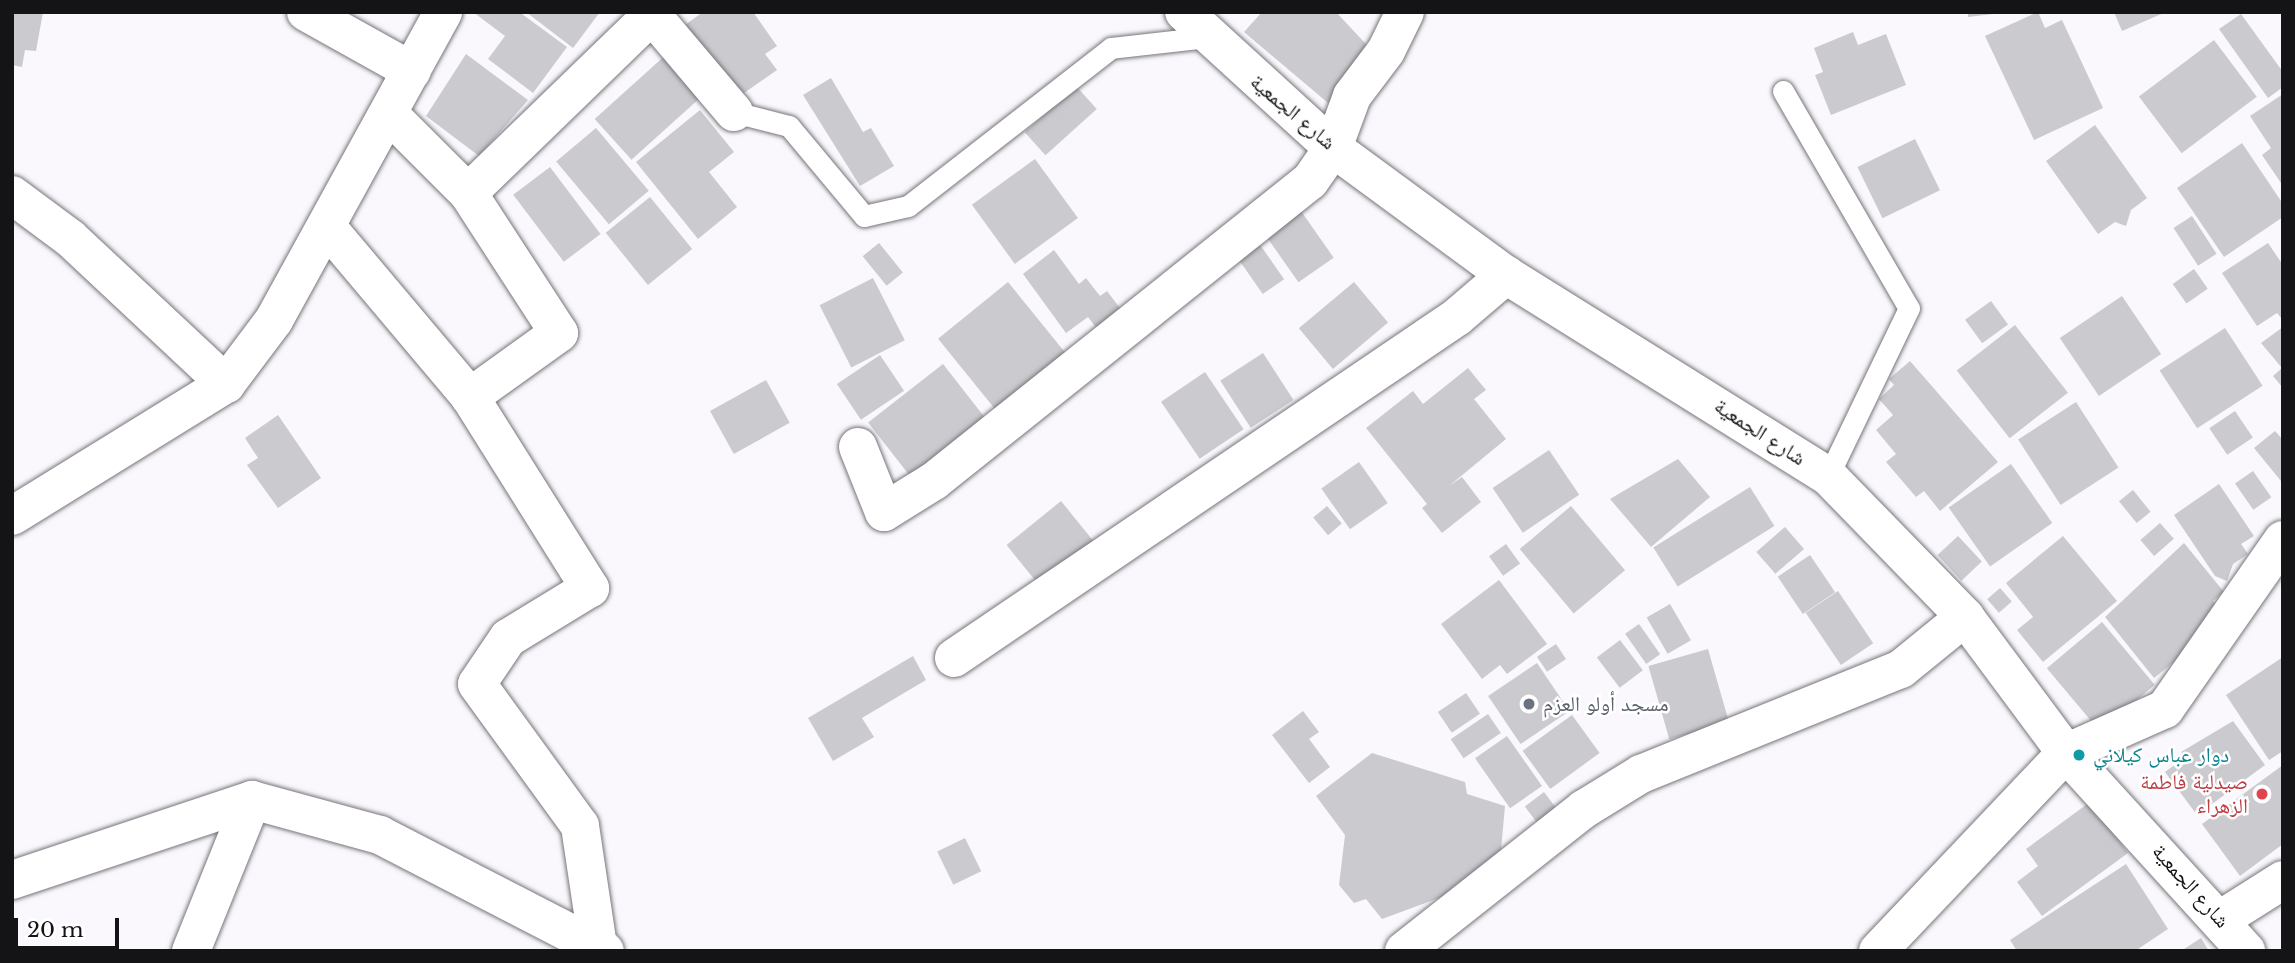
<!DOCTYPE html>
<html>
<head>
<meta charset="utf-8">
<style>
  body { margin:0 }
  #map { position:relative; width:2295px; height:963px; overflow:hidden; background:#faf8fd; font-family:"Libre Baskerville","Noto Naskh Arabic",serif }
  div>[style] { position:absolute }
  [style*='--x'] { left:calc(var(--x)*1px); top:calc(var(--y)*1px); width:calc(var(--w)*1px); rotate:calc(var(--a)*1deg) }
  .building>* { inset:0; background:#cacacf; transform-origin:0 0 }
  .roads { filter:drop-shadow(0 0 2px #77757a) drop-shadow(0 0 2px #77757a) }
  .lane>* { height:21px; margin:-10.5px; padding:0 10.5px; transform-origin:10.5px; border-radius:10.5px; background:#fff }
  .street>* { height:38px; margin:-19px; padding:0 19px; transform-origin:19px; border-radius:19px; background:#fff }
  .secondary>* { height:38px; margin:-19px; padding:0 19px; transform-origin:19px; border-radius:19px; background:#fff }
  .dots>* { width:19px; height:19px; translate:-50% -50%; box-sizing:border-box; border:4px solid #fff; border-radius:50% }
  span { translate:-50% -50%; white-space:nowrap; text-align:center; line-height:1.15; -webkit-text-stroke:5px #fff; paint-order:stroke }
  .street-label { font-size:21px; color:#141315 }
  .worship-label { font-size:21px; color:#5b616d }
  .left { translate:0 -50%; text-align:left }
  .culture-label { font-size:21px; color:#0d838f }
  .health-label { font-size:21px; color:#be3a42 }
  .right { translate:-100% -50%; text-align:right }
  .frame { position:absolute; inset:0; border:14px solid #141315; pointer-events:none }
  .scale { position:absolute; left:14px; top:918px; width:105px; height:32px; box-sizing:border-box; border:4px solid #141315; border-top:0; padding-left:9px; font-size:21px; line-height:24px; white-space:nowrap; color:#141315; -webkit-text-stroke:5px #fff; paint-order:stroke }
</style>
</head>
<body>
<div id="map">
  <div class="building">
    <div style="clip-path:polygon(12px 12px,43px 12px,36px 51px,25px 50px,22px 67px,12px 65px)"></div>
    <div style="clip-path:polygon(473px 12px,522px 14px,567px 47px,533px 93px,488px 59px,505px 36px)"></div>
    <div style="clip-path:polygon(526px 12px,600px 12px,573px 48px)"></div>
    <div style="clip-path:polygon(703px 12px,753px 12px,777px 46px,765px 54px,777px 70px,737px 98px,685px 25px)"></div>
    <div style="clip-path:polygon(1262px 12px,1336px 12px,1377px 56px,1334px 108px,1244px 32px)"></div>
    <div style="clip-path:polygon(1968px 12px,1993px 12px,1993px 14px,1968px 17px)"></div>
    <div style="clip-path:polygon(2038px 12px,2045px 28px,2062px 20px,2103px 108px,2034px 140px,1985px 36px)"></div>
    <div style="clip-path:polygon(2114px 12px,2166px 12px,2122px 31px)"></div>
    <div style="clip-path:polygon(2241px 14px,2283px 72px,2283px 87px,2268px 98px,2219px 29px)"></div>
    <div style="clip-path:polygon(1853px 32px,1858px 45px,1886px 34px,1906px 85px,1831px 115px,1815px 75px,1823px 72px,1814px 48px)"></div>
    <div style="left:2214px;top:40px;width:71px;height:94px;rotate:53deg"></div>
    <div style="left:669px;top:52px;width:55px;height:100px;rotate:48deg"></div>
    <div style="clip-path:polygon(466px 54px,528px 100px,479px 156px,426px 116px)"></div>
    <div style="clip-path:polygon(831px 78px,863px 132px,871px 128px,894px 166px,860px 186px,803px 95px)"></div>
    <div style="left:1076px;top:86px;width:31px;height:69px;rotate:48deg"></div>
    <div style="clip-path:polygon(2283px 94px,2283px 186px,2262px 155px,2271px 148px,2250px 116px)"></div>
    <div style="clip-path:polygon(700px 110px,734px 152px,709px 172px,737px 207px,698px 239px,636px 162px)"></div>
    <div style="clip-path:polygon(2095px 125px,2147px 198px,2131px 210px,2126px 226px,2115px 222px,2098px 234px,2046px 161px)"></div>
    <div style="left:596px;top:128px;width:82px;height:52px;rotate:50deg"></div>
    <div style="left:1915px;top:139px;width:57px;height:64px;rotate:64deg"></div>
    <div style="clip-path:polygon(2242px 143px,2283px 204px,2283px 217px,2224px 257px,2177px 188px)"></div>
    <div style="left:1035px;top:159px;width:73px;height:78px;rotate:54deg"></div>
    <div style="left:550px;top:167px;width:84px;height:46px;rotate:53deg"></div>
    <div style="left:650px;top:197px;width:67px;height:57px;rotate:51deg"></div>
    <div style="left:1301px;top:211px;width:57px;height:43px;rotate:55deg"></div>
    <div style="left:2192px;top:216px;width:45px;height:22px;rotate:57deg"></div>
    <div style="left:1256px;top:239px;width:49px;height:26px;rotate:55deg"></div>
    <div style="left:879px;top:243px;width:38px;height:21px;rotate:51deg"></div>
    <div style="clip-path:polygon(2268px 243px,2283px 265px,2283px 320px,2277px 313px,2257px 326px,2222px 273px)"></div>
    <div style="clip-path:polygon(1054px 250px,1079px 284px,1086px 278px,1100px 296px,1107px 291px,1126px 316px,1101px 334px,1088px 317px,1066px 333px,1023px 274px)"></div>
    <div style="left:2194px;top:269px;width:24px;height:26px;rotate:55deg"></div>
    <div style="left:873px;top:278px;width:70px;height:60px;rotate:63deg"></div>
    <div style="left:1008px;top:282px;width:94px;height:90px;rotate:51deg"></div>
    <div style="left:1354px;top:282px;width:53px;height:72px;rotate:50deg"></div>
    <div style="left:2122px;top:296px;width:70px;height:75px;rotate:56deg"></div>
    <div style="left:1991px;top:301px;width:29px;height:32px;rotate:54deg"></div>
    <div style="left:2015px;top:325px;width:86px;height:74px;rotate:52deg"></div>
    <div style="clip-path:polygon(2283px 327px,2283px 388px,2273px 376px,2282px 368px,2261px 343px)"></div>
    <div style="left:2225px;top:328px;width:69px;height:78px;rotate:57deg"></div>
    <div style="left:1263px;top:353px;width:56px;height:51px;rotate:57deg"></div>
    <div style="left:880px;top:355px;width:43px;height:52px;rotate:56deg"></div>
    <div style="clip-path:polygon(1910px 361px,1998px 462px,1940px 511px,1924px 491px,1916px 497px,1886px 462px,1896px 454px,1876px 430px,1893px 415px,1879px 399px,1894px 385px,1889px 379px)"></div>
    <div style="left:943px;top:364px;width:74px;height:95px;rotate:52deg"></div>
    <div style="clip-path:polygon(1468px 368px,1486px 390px,1474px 399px,1506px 439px,1449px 486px,1462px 477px,1481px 502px,1442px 533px,1422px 508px,1427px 504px,1366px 428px,1413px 391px,1423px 404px)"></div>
    <div style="left:1205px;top:372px;width:69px;height:53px;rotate:56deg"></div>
    <div style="left:766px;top:380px;width:49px;height:64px;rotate:61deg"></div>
    <div style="left:2076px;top:402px;width:78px;height:69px;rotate:57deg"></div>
    <div style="left:2235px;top:411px;width:32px;height:31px;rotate:56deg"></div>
    <div style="clip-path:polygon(278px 415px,321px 478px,278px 508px,247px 465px,258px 458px,245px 438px)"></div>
    <div style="clip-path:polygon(2275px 431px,2283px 440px,2281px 481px,2254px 448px)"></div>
    <div style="left:1549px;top:450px;width:54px;height:68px;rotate:56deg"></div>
    <div style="clip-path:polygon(1678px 459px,1710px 497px,1651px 547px,1610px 499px)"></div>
    <div style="left:1359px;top:462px;width:50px;height:46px;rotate:55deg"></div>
    <div style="left:2011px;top:464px;width:72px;height:76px;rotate:55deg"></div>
    <div style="left:2253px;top:471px;width:32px;height:22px;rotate:55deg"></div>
    <div style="clip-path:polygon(2219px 484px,2254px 536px,2241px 544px,2248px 554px,2233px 564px,2227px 581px,2215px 576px,2174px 515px)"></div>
    <div style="left:1750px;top:487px;width:46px;height:114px;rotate:58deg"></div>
    <div style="left:2133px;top:490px;width:28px;height:18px;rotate:51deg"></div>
    <div style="left:1061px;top:501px;width:56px;height:70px;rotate:51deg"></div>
    <div style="left:1327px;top:506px;width:23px;height:18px;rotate:50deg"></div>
    <div style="left:1571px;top:506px;width:84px;height:67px;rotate:50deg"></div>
    <div style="left:2160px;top:523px;width:21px;height:26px;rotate:49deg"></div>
    <div style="left:1785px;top:527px;width:29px;height:38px;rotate:49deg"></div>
    <div style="left:1958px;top:536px;width:35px;height:28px;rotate:47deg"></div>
    <div style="clip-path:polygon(2063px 536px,2117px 601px,2043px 662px,2017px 630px,2033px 617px,2006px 583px)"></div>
    <div style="clip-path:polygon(2184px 543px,2224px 592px,2213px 601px,2221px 612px,2205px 637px,2154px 678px,2105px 617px)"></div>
    <div style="left:1506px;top:544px;width:24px;height:21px;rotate:54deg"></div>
    <div style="left:1810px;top:555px;width:45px;height:39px;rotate:56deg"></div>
    <div style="clip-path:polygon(1499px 580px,1547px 644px,1507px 674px,1500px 665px,1482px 679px,1441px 624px)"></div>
    <div style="left:2000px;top:588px;width:18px;height:17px;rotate:49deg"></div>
    <div style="left:1838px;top:591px;width:63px;height:39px;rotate:56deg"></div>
    <div style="left:1670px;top:604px;width:42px;height:27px;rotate:60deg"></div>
    <div style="left:2102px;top:622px;width:82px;height:72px;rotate:50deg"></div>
    <div style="left:1639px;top:624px;width:37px;height:17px;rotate:55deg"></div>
    <div style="left:1620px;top:640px;width:38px;height:29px;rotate:53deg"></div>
    <div style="left:1556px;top:644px;width:18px;height:23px;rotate:56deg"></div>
    <div style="left:1708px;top:649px;width:76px;height:62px;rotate:74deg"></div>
    <div style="clip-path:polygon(913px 656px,926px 680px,862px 718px,874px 737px,833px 761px,808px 718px)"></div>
    <div style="clip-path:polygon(2283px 657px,2283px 751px,2269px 760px,2226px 695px)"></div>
    <div style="left:1537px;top:663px;width:58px;height:59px;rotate:56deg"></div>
    <div style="left:1466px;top:693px;width:25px;height:34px;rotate:56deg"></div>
    <div style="clip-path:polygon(1303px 711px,1319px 732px,1309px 739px,1330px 767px,1309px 783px,1272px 735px)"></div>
    <div style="left:1488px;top:714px;width:23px;height:45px;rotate:56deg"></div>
    <div style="left:1572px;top:715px;width:47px;height:61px;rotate:54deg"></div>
    <div style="clip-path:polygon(2233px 721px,2265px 765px,2197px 815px,2165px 772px,2185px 757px,2181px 752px)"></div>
    <div style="left:1507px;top:736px;width:61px;height:39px;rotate:55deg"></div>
    <div style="clip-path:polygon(1372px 753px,1465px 782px,1467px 794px,1505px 806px,1501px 850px,1463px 889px,1382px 919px,1366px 899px,1354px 903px,1339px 885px,1345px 835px,1316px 796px)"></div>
    <div style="clip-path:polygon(2283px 765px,2283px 844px,2240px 876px,2202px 824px)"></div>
    <div style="left:1544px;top:792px;width:21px;height:24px;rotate:53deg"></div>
    <div style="clip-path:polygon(2090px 802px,2128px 853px,2042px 916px,2017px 882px,2038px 866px,2026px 849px)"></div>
    <div style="left:965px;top:838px;width:37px;height:31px;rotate:64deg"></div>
    <div style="clip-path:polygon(2126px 864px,2168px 929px,2135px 951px,2017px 951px,2010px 940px)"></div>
    <div style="clip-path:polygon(2201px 938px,2209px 951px,2181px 951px)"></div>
  </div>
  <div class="roads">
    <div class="lane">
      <div style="--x:1783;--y:91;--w:251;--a:59.9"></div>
      <div style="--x:1909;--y:308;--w:187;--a:115.7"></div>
      <div style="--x:734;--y:112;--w:57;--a:14.3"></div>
      <div style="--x:789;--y:126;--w:117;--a:50.2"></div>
      <div style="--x:864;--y:216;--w:45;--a:-12.8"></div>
      <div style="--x:908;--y:206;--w:257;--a:-37.9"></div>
      <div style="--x:1111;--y:48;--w:97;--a:-6.5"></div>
    </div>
    <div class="street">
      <div style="--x:306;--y:12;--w:121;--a:29.1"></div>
      <div style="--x:390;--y:115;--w:110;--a:45"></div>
      <div style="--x:468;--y:193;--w:167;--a:57"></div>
      <div style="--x:559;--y:333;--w:110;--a:144.3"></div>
      <div style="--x:468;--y:193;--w:256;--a:-44.1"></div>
      <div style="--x:652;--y:15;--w:127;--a:49.8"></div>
      <div style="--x:12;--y:195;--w:72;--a:36.6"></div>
      <div style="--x:70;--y:238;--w:214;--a:43.1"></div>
      <div style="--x:226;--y:384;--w:80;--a:-53.1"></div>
      <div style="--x:274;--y:320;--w:351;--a:-61.2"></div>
      <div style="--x:327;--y:227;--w:222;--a:49.9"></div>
      <div style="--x:470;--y:397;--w:226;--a:57.9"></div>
      <div style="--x:590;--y:588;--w:96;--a:148.6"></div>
      <div style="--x:508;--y:638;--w:55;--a:124"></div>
      <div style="--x:477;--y:684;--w:175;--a:54"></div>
      <div style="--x:580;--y:826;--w:121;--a:81.5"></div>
      <div style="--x:858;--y:447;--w:70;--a:68.2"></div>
      <div style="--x:884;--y:512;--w:59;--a:-31.8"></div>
      <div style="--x:934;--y:481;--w:481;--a:-38.6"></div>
      <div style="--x:1310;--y:181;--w:40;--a:-55.1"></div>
      <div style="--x:1333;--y:148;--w:55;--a:-69.9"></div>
      <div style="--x:1352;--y:96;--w:56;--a:-52.9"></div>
      <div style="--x:1386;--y:51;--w:43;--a:-64"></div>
      <div style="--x:12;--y:516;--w:251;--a:-31.7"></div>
      <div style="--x:954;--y:658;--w:608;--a:-34.13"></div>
      <div style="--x:1457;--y:317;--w:65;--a:-40.6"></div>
      <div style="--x:12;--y:880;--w:253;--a:-18.4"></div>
      <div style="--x:252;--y:800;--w:133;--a:15.3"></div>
      <div style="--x:380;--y:835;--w:253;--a:27.3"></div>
      <div style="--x:2223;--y:918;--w:71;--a:-32.3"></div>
      <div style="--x:191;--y:951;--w:163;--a:-68"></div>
      <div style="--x:1404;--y:951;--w:229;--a:-38.3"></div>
      <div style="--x:1584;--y:809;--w:67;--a:-31.6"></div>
      <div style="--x:1641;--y:774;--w:280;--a:-22"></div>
      <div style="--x:1901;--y:669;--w:82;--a:-39.1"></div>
      <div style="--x:1878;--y:951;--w:273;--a:-46.5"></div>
      <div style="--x:2066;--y:753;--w:108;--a:-24"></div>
      <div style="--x:2165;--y:709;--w:206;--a:-55.1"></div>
    </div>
    <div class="secondary">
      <div style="--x:1184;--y:12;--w:202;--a:42.4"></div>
      <div style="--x:1333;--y:148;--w:215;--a:36.3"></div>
      <div style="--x:1506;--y:275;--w:380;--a:32"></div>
      <div style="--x:1828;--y:476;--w:197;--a:45.8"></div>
      <div style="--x:1965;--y:617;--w:169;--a:53.4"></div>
      <div style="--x:2066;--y:753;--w:268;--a:47.7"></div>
    </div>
  </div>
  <div class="dots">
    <div style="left:1529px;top:704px;background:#6b7280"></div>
    <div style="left:2079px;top:755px;background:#0f9aa8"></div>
    <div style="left:2262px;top:794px;background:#e0444e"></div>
  </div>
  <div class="street-label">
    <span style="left:1293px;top:112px;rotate:40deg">شارع الجمعية</span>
    <span style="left:1760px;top:432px;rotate:33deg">شارع الجمعية</span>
    <span style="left:2191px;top:886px;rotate:48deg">شارع الجمعية</span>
  </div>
  <div class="worship-label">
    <span class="left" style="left:1543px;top:704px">مسجد أولو العزم</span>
  </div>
  <div class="culture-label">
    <span class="left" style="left:2093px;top:755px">دوار عباس كيلاني</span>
  </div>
  <div class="health-label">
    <span class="right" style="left:2248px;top:794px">صيدلية فاطمة<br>الزهراء</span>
  </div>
  <div class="frame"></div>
  <div class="scale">20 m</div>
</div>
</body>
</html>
